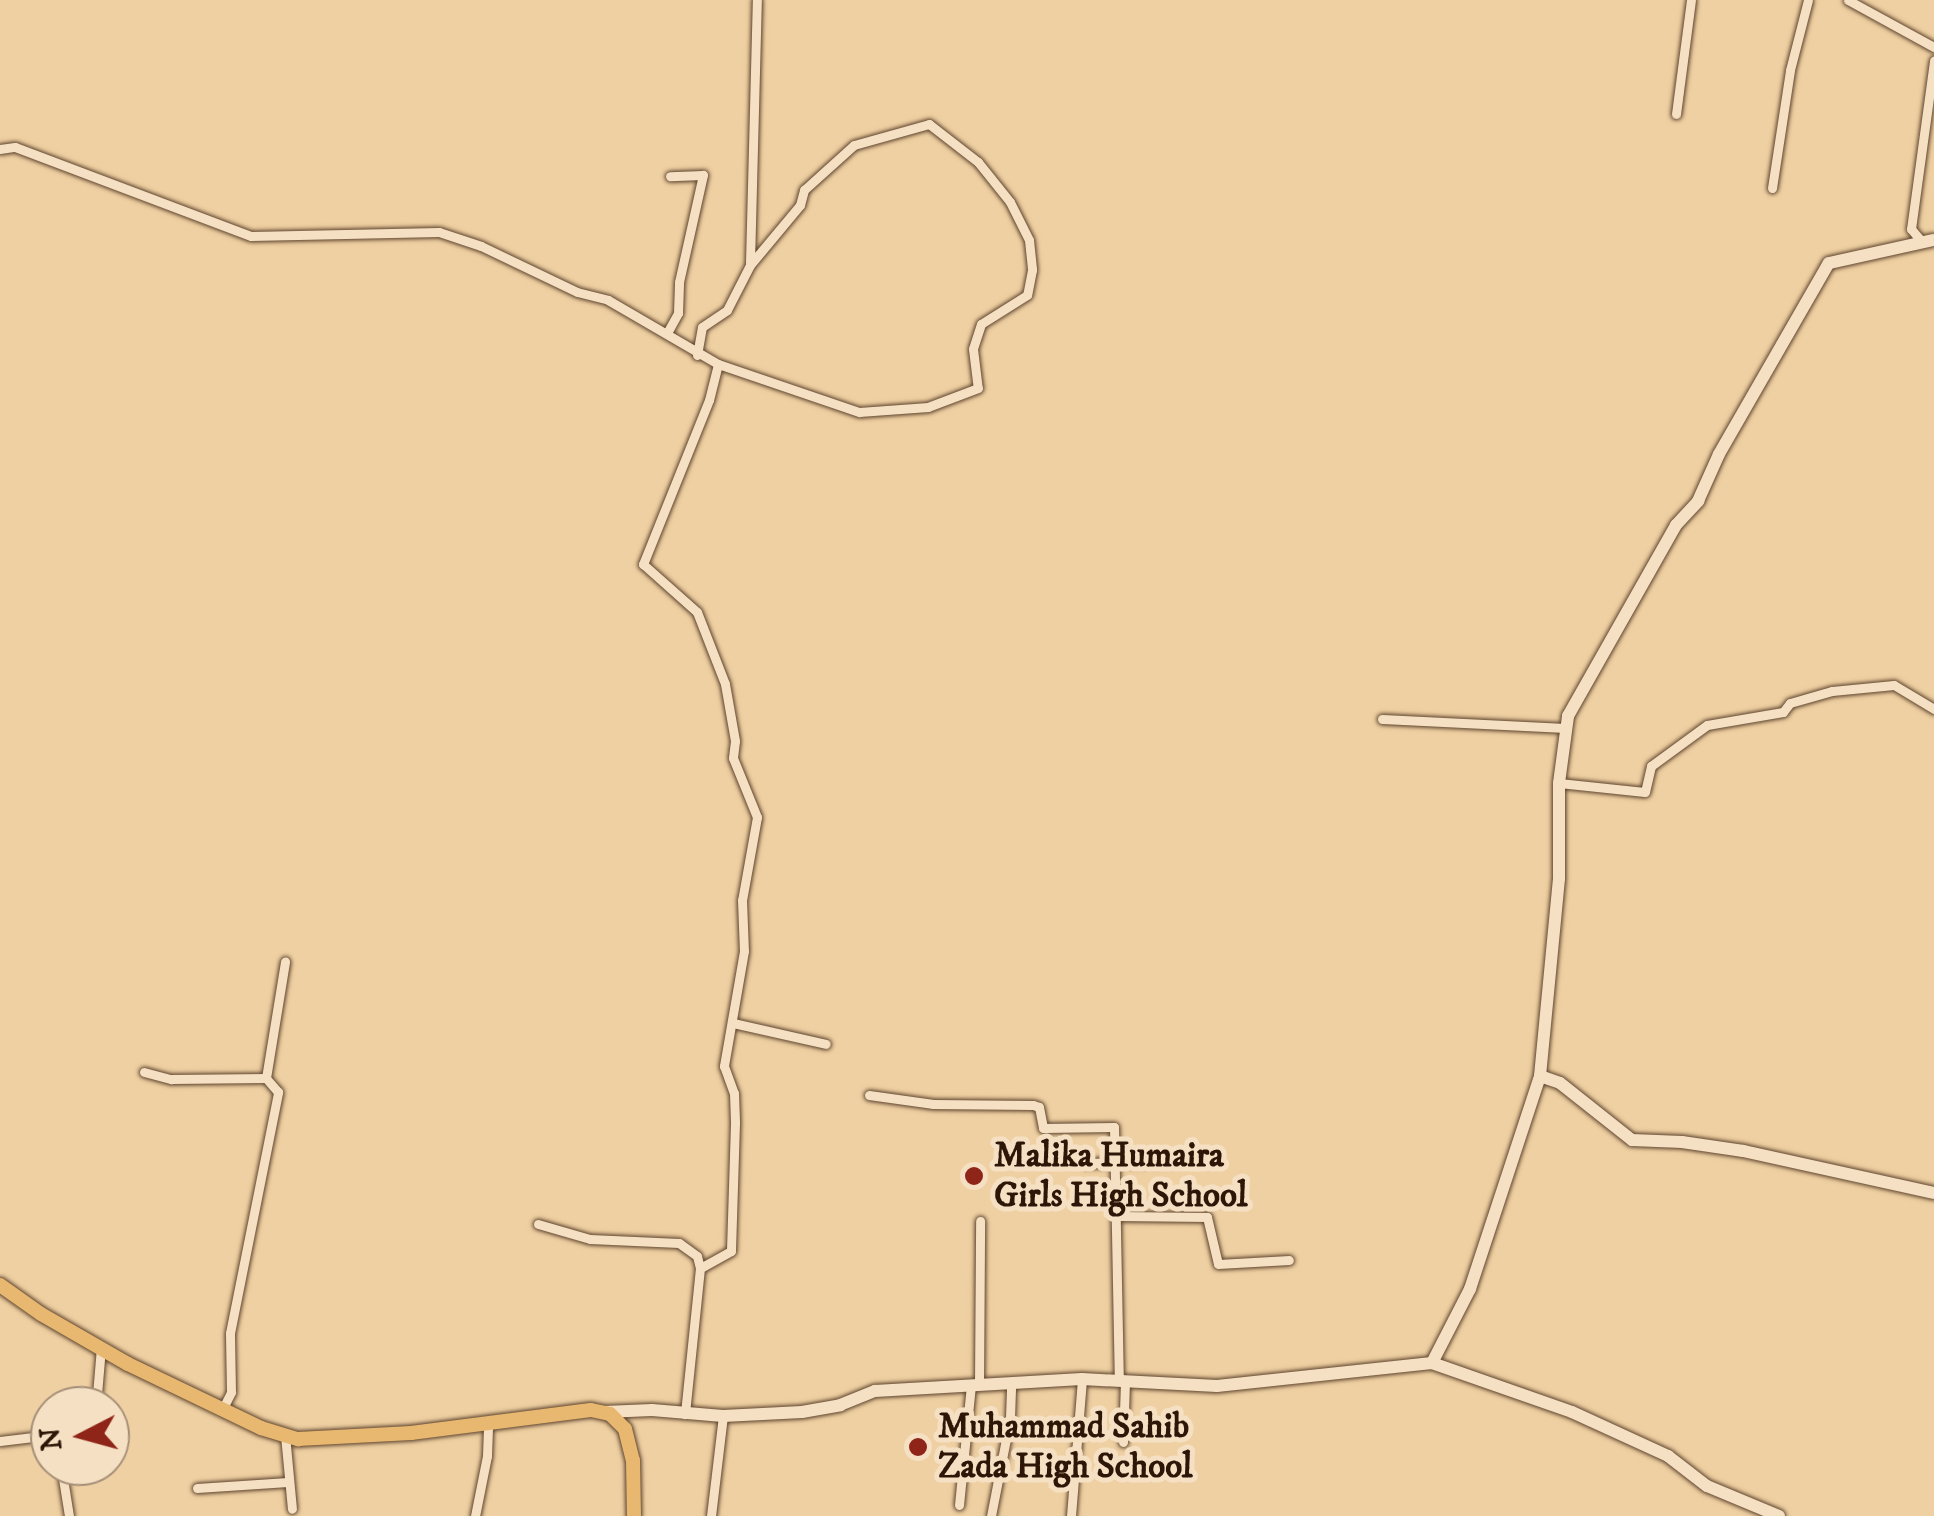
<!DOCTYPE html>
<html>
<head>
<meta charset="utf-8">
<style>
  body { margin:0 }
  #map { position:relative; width:1934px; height:1516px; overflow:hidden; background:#efd0a2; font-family:"IM FELL DW Pica",serif }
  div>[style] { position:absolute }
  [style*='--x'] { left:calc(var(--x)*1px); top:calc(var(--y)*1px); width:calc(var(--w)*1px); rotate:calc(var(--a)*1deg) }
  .roads { filter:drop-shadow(0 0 2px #5e442e) drop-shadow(0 0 2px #5e442e) }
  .street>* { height:9px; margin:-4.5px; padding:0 4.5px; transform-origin:4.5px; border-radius:4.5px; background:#f5e0c3 }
  .secondary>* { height:12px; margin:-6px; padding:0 6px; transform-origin:6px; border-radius:6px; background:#f5e0c3 }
  .primary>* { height:14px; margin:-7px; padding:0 7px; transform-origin:7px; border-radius:7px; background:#e8b871 }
  .dots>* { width:28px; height:28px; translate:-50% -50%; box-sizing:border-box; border:5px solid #f5e0c3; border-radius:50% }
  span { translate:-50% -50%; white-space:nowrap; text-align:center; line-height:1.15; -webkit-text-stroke:10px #f5e0c3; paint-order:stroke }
  .poi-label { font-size:35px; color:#2d1507; font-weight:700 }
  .left { translate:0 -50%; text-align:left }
  .north { position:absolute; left:30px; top:1386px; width:100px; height:100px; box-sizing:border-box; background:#f5e0c3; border:2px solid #a58f78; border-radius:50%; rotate:264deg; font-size:28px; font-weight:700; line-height:40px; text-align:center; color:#2d1507 }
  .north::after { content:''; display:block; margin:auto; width:35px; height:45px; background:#8f2418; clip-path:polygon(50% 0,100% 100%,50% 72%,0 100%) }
</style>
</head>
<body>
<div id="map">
  <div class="roads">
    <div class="street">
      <div style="--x:1848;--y:0;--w:98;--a:28.7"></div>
      <div style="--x:1676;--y:114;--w:115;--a:-82.5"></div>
      <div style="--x:0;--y:149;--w:15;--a:-8"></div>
      <div style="--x:15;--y:147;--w:252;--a:20.7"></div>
      <div style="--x:251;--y:236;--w:188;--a:-1.2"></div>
      <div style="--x:439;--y:232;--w:44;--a:18.4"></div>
      <div style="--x:481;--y:246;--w:106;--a:25.6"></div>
      <div style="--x:577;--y:292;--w:32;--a:14"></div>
      <div style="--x:608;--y:300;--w:127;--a:30.2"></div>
      <div style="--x:718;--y:364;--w:37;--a:104"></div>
      <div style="--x:709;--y:400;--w:177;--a:111.9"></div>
      <div style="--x:643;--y:564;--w:72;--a:41.6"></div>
      <div style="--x:697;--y:612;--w:77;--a:68.7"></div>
      <div style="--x:725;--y:684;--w:58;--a:80"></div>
      <div style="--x:735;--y:741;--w:17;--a:97"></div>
      <div style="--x:733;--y:758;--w:64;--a:67.9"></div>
      <div style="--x:757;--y:817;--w:84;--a:100.2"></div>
      <div style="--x:742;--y:900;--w:51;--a:87.8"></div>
      <div style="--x:744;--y:951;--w:117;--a:99.9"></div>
      <div style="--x:724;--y:1066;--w:29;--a:70"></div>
      <div style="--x:734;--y:1093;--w:30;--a:88"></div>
      <div style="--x:735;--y:1123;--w:128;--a:91.8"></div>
      <div style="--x:731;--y:1251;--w:35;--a:151"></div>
      <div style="--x:700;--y:1268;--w:147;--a:95.9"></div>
      <div style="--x:1772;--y:188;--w:119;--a:-81.3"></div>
      <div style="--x:1790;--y:70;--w:72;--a:-75.6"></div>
      <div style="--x:1922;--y:242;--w:17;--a:-130"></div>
      <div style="--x:1911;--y:229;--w:170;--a:-82.2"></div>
      <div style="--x:750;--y:262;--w:262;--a:-88.5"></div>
      <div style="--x:667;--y:333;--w:23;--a:-61"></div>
      <div style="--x:678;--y:313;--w:31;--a:-88"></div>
      <div style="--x:679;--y:282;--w:110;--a:-77.4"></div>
      <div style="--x:703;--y:175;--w:33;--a:178"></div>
      <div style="--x:697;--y:355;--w:28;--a:-80"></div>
      <div style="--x:702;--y:327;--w:30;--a:-34"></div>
      <div style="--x:727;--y:310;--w:51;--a:-62.9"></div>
      <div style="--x:750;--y:265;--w:78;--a:-50.2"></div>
      <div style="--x:800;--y:205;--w:16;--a:-75"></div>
      <div style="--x:804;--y:190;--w:67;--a:-42"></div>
      <div style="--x:854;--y:145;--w:78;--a:-15.6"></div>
      <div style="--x:929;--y:124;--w:62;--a:37.8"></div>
      <div style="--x:978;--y:162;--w:51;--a:51.3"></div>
      <div style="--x:1010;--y:202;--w:42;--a:63.4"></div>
      <div style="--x:1029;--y:240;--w:30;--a:84"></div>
      <div style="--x:1032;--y:270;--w:25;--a:101"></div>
      <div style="--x:1027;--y:295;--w:54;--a:147.8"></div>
      <div style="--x:981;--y:324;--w:26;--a:108"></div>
      <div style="--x:973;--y:349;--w:39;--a:83"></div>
      <div style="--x:978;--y:388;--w:53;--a:159.2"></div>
      <div style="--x:928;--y:407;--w:69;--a:175.9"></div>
      <div style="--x:859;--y:412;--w:149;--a:-161.2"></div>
      <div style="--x:1382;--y:719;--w:184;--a:2.8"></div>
      <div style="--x:1559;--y:783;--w:86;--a:6"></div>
      <div style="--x:1645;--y:792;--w:27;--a:-77"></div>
      <div style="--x:1651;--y:766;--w:69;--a:-36.2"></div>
      <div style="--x:1707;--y:725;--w:77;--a:-9.7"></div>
      <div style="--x:1783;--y:712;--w:11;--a:-52"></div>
      <div style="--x:1790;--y:703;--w:44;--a:-15.9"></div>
      <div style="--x:1832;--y:691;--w:62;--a:-5.5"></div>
      <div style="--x:1894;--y:685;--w:47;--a:31"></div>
      <div style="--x:733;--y:1023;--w:95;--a:12.7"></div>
      <div style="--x:144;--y:1072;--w:28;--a:15"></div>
      <div style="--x:171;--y:1079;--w:95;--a:-0.6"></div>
      <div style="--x:869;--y:1095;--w:65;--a:8"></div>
      <div style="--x:933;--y:1104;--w:100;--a:0.6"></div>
      <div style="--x:1033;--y:1105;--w:6;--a:18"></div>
      <div style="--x:1039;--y:1107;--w:21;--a:79"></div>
      <div style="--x:1043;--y:1128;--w:71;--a:-0.8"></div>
      <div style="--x:1114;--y:1127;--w:253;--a:88.9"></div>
      <div style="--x:1085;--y:1163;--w:87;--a:-1.3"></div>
      <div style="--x:1117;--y:1216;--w:90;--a:0.6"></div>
      <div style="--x:1207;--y:1217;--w:48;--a:76.8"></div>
      <div style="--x:1218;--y:1264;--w:71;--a:-3.2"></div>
      <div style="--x:538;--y:1224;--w:54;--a:16.1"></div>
      <div style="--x:590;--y:1239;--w:89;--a:2.6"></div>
      <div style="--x:679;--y:1243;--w:22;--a:36"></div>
      <div style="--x:697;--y:1256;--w:12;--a:76"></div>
      <div style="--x:979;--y:1384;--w:163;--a:-89.6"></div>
      <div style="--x:96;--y:1406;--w:58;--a:-85.1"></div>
      <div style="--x:223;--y:1408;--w:18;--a:-63"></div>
      <div style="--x:231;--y:1392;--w:59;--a:-91"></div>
      <div style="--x:230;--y:1333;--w:246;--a:-78.7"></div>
      <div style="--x:278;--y:1092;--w:18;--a:-131"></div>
      <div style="--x:266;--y:1078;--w:118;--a:-80.7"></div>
      <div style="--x:285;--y:1435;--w:74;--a:84.6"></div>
      <div style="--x:0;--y:1441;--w:50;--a:-6.8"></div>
      <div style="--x:1123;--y:1442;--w:60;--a:-88.1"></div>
      <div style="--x:61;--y:1466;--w:51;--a:80.9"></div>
      <div style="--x:197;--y:1488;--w:91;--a:-3.8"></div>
      <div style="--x:959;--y:1505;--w:121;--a:-84.3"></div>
      <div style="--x:475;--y:1516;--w:61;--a:-78.7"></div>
      <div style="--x:487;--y:1456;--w:35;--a:-88"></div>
      <div style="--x:711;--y:1516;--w:101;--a:-83.2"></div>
      <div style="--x:991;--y:1516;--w:100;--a:-79"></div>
      <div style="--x:1010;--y:1418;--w:35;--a:-88"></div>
      <div style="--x:1071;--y:1516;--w:137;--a:-85.4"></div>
    </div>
    <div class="secondary">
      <div style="--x:1540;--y:1076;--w:21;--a:19"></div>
      <div style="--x:1560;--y:1083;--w:92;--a:38.4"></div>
      <div style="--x:1632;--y:1140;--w:50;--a:2.3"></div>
      <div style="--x:1682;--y:1142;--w:62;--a:8.4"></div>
      <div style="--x:1743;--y:1151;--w:196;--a:12.4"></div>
      <div style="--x:1432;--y:1363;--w:83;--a:-62.8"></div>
      <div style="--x:1470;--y:1289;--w:224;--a:-71.8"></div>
      <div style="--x:1540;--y:1076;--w:198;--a:-84.5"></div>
      <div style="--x:1559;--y:879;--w:96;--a:-90"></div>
      <div style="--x:1559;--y:783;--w:68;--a:-82.3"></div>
      <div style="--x:1568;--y:716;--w:219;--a:-60.5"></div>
      <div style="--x:1676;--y:525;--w:33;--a:-47"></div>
      <div style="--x:1698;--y:501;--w:51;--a:-65.9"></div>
      <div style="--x:1719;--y:454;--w:220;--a:-60.1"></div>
      <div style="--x:1829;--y:263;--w:107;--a:-12.4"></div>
      <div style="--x:604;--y:1412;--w:48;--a:-2.4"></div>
      <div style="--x:652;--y:1410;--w:71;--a:4.8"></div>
      <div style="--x:723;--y:1416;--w:79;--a:-2.9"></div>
      <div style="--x:802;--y:1412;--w:39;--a:-10"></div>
      <div style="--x:840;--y:1405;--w:38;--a:-22"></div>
      <div style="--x:875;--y:1391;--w:207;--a:-3.3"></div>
      <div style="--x:1082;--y:1379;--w:135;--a:3"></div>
      <div style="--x:1217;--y:1386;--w:216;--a:-6.1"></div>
      <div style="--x:1432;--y:1363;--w:148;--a:19.3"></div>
      <div style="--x:1572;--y:1412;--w:106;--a:24.6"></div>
      <div style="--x:1668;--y:1456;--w:49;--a:37.6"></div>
      <div style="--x:1707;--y:1486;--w:78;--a:22.6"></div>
    </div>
    <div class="primary">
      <div style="--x:0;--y:1285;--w:50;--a:35.3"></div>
      <div style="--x:41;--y:1314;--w:100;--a:29.9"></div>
      <div style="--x:128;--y:1364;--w:148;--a:25.7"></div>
      <div style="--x:261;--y:1428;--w:39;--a:17"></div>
      <div style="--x:298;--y:1439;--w:113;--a:-3"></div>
      <div style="--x:411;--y:1433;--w:181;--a:-7.3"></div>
      <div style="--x:591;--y:1410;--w:19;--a:12"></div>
      <div style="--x:610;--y:1414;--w:21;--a:45"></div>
      <div style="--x:625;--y:1429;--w:32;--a:76"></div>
      <div style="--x:633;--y:1460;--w:56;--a:89"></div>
    </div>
  </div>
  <div class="dots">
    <div style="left:974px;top:1176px;background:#8f2418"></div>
    <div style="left:918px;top:1447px;background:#8f2418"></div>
  </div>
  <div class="poi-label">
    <span class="left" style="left:994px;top:1176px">Malika Humaira<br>Girls High School</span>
    <span class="left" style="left:938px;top:1447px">Muhammad Sahib<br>Zada High School</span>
  </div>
  <div class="north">N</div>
</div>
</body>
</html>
